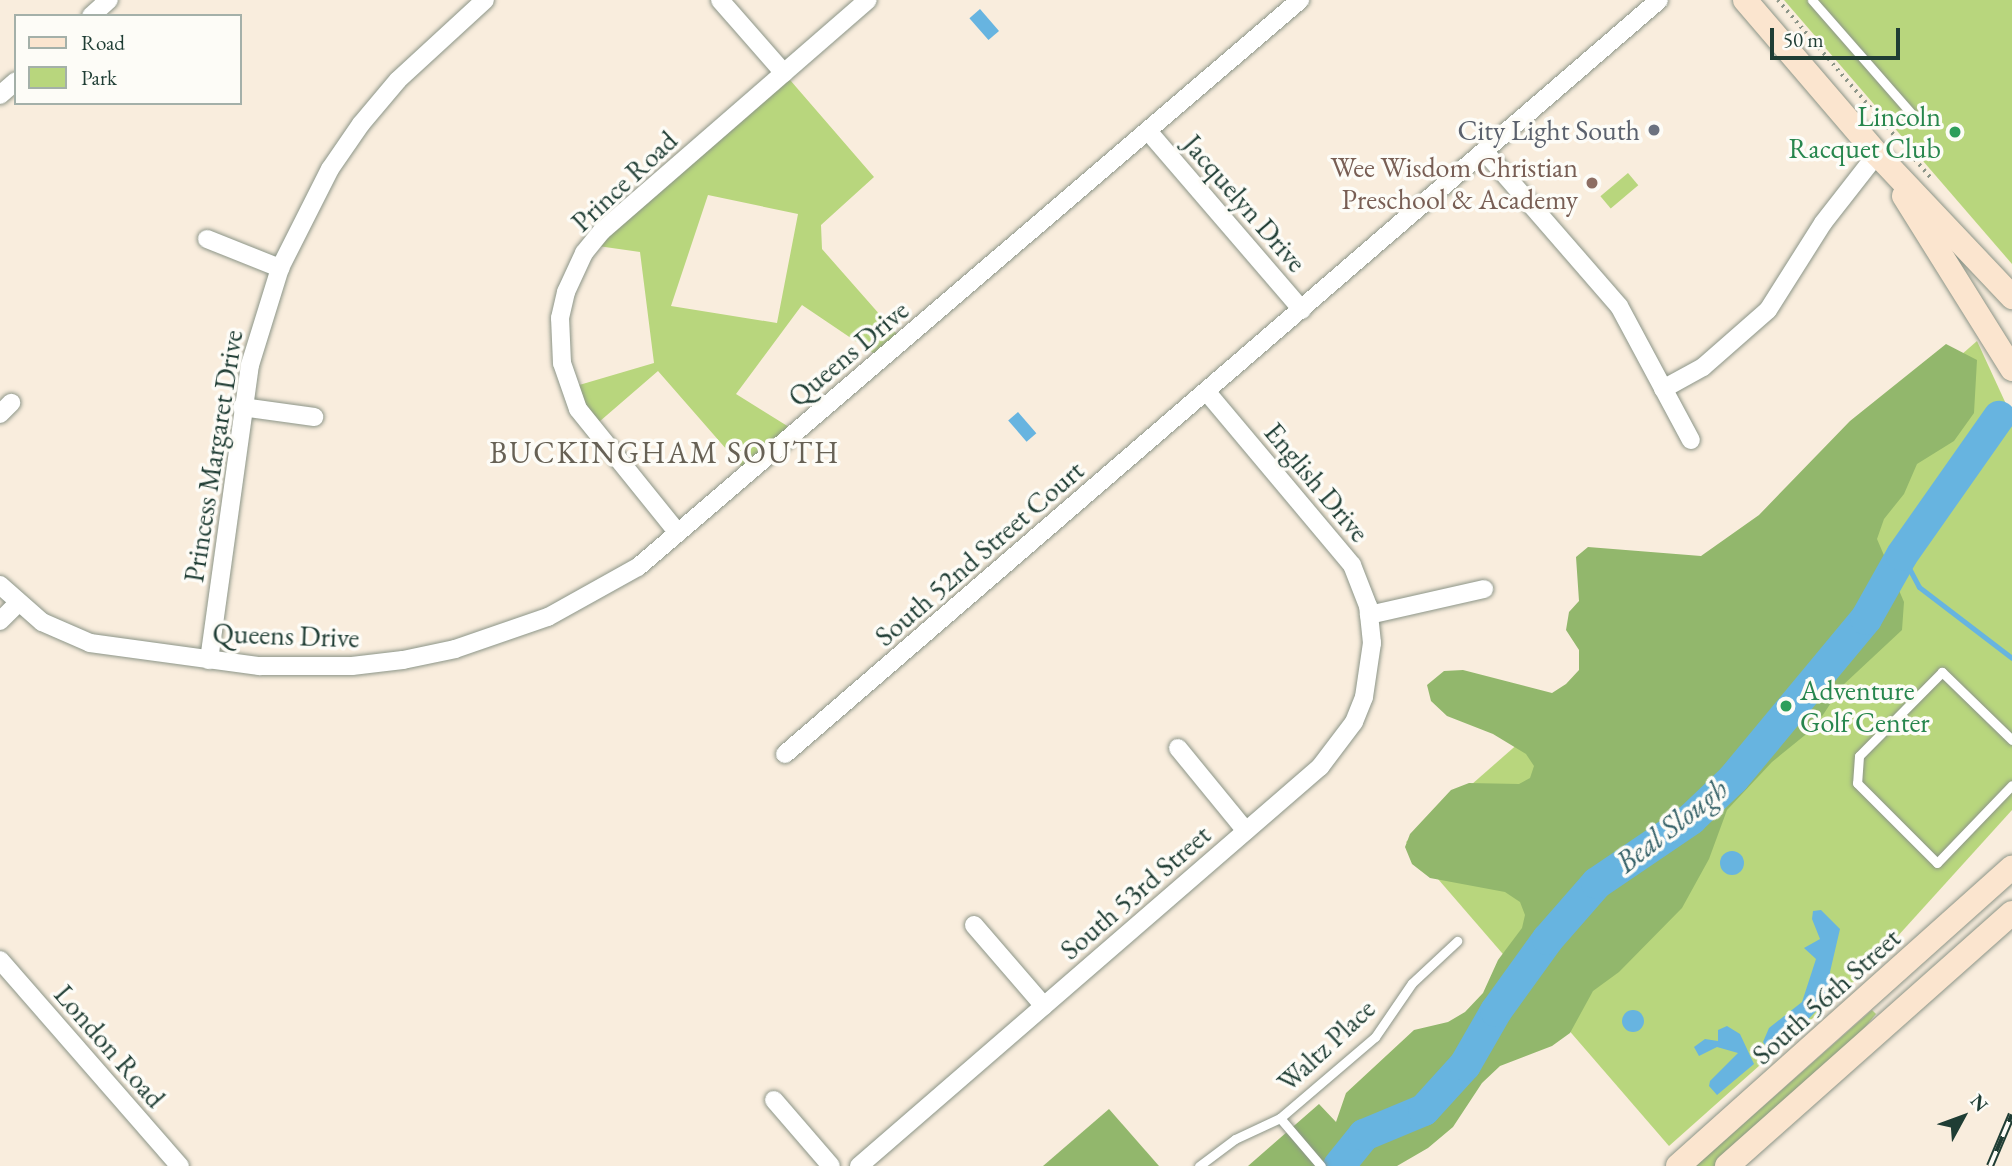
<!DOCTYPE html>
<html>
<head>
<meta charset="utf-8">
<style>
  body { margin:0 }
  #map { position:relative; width:2012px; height:1166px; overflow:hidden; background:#f9eddd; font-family:"EB Garamond",serif }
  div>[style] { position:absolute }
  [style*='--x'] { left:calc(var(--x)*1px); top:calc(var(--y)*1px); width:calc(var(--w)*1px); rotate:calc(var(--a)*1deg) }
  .green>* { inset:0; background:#b8d67d; transform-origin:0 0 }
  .forest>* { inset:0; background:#92b76c }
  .water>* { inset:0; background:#67b4e0; transform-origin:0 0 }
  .round { border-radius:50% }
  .stream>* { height:5px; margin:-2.5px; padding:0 2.5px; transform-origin:2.5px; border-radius:2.5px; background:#67b4e0 }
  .river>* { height:32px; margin:-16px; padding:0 16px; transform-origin:16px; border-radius:16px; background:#67b4e0 }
  .path>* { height:3.5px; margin-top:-1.75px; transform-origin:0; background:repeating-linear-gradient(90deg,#8c9588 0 2px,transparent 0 7px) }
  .roads { filter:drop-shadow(0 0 2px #8c9588) drop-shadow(0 0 2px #8c9588) }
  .lane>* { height:9px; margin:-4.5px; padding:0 4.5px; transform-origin:4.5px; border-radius:4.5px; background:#fff }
  .street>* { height:18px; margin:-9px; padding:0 9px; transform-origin:9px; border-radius:9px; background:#fff }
  .secondary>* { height:24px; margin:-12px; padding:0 12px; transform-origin:12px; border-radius:12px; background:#fbe5cf }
  .rail>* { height:8px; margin-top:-4px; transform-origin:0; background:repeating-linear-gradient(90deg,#fdfcf7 0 16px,#1f3d34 0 32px); box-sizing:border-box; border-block:2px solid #1f3d34 }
  .dots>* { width:19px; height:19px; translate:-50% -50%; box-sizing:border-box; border:4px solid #fdfcf7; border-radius:50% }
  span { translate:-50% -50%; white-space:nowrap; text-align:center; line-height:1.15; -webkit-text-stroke:7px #fdfcf7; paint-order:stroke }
  .leisure-label { font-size:28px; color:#27864d }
  .right { translate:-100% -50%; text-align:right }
  .left { translate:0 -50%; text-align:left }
  .worship-label { font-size:28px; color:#5b616d }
  .education-label { font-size:28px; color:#785e54 }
  .street-label { font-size:28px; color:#1f3d34 }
  .neighbourhood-label { font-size:30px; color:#676155; letter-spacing:2px }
  .water-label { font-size:30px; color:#356168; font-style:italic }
  .legend { position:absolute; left:14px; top:14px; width:228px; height:91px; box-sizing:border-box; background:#fdfcf7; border:2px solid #a4b0a9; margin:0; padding:9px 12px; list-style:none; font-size:21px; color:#1f3d34 }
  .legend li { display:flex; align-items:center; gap:14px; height:35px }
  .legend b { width:35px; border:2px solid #a4b0a9 }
  .north { position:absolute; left:1928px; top:1082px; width:70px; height:70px; -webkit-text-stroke:5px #fdfcf7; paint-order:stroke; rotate:49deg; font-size:19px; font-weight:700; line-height:28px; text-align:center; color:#1f3d34 }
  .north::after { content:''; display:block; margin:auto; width:24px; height:32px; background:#1f3d34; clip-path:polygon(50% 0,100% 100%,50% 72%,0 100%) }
  .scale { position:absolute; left:1770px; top:28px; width:130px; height:32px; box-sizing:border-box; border:4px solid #1f3d34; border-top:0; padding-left:9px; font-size:21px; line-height:24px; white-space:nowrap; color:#1f3d34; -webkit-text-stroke:5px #fdfcf7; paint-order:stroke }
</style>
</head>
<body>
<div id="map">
  <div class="green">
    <div style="clip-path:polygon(1784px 0,2012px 0,2012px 264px)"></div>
    <div style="clip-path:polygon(evenodd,784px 73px,874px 177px,821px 225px,822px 249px,903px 341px,882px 359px,802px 305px,736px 394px,797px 432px,748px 474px,658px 371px,592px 428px,569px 388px,654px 363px,640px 252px,591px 245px,784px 73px,708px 195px,798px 214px,777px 323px,671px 306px,708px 195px)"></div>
    <div style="left:1628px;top:173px;width:16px;height:36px;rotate:50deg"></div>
    <div style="clip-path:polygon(1977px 341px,2012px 417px,2012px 810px,1867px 970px,1669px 1146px,1406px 842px)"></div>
    <div style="clip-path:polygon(1872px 1010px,1876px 1014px,1844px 1052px,1714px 1166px,1696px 1166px)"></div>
  </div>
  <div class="forest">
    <div style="clip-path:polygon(1946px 344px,1977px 360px,1974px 413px,1954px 441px,1917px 464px,1904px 494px,1884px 519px,1877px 539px,1904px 602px,1902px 630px,1842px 686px,1815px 727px,1772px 762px,1727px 810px,1709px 859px,1682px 908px,1619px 972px,1593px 991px,1570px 1033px,1552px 1046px,1500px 1066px,1482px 1083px,1453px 1127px,1428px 1148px,1397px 1166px,1248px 1166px,1319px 1104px,1336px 1122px,1346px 1093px,1414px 1030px,1448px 1022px,1465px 1012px,1483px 993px,1498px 960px,1522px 928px,1525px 915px,1520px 902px,1505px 892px,1430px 878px,1412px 864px,1405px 847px,1410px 834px,1451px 790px,1469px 783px,1519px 784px,1530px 778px,1534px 766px,1526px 754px,1493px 734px,1447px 716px,1431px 701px,1427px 685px,1444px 671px,1463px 670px,1552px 693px,1566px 684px,1579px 670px,1579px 650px,1566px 630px,1569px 612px,1579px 601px,1576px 557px,1588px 547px,1701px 556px,1759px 515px,1850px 421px)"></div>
    <div style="clip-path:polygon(1109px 1109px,1159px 1166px,1043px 1166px)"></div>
  </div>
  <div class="water">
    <div style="left:980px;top:9px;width:29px;height:14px;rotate:49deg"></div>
    <div style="left:1018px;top:412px;width:28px;height:13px;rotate:49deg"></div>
    <div class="round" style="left:1720px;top:851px;width:24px;height:24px"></div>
    <div style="clip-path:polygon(1821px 910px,1840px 929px,1830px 972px,1834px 992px,1800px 1028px,1767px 1048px,1763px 1042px,1769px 1028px,1802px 1002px,1816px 959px,1804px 948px,1820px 939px,1812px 919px,1813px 911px)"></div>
    <div class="round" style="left:1622px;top:1010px;width:22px;height:22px"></div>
    <div style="clip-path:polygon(1727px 1026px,1740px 1034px,1754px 1064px,1717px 1095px,1709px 1086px,1710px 1081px,1738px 1053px,1717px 1047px,1699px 1056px,1694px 1047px,1705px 1039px,1718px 1041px,1718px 1030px)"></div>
  </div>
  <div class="stream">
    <div style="--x:1902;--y:555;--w:36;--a:62"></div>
    <div style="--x:1919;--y:587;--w:117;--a:37.4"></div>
  </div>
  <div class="river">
    <div style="--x:1339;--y:1166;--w:40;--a:-51"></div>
    <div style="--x:1364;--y:1135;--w:65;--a:-22.6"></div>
    <div style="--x:1424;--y:1110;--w:61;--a:-47.7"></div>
    <div style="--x:1465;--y:1065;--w:62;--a:-60.1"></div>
    <div style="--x:1496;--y:1011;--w:89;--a:-54.2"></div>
    <div style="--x:1548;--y:939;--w:74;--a:-48.8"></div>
    <div style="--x:1597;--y:883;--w:114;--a:-34.2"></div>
    <div style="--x:1691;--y:819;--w:58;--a:-43.6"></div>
    <div style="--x:1733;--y:779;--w:208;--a:-50.3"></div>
    <div style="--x:1866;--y:619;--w:73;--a:-60.6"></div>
    <div style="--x:1902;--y:555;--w:169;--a:-54.9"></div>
  </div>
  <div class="path">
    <div style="--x:1778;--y:0;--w:236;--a:49.3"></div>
  </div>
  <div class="roads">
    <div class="lane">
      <div style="--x:1812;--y:0;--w:158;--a:48.8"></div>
      <div style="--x:2012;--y:740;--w:98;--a:-135.8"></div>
      <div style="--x:1942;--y:672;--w:118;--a:134.7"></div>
      <div style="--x:1859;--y:756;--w:27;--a:94"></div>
      <div style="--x:1857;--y:783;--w:113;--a:45"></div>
      <div style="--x:1937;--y:863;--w:108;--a:-46.1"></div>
      <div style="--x:1280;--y:1118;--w:63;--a:49.5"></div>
      <div style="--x:1199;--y:1166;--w:45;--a:-36.9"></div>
      <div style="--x:1235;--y:1139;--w:50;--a:-25"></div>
      <div style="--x:1280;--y:1118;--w:125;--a:-40.5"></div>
      <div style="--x:1375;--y:1037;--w:65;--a:-55.6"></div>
      <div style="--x:1412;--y:983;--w:62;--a:-43"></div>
    </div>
    <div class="street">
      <div style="--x:720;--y:0;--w:97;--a:48.8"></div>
      <div style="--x:91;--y:16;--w:24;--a:-42"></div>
      <div style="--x:0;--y:95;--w:21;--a:-41"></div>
      <div style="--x:1148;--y:131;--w:236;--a:49.3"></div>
      <div style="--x:1485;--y:152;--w:204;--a:49"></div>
      <div style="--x:1619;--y:306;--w:152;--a:61.8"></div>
      <div style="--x:207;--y:239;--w:79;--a:21.7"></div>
      <div style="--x:1663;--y:389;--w:46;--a:-28.8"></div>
      <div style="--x:1703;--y:367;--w:86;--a:-41.2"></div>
      <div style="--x:1768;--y:310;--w:103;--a:-57.7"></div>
      <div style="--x:1823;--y:223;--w:88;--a:-52"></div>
      <div style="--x:242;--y:407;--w:73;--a:7.9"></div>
      <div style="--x:0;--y:414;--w:16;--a:-45"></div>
      <div style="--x:678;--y:533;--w:159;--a:-128.9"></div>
      <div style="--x:578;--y:409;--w:49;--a:-109.2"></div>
      <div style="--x:562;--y:363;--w:45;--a:-92.5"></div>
      <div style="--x:560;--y:318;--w:27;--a:-77"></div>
      <div style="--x:566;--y:292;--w:43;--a:-65.2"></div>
      <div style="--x:584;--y:253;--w:28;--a:-51"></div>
      <div style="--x:602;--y:231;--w:352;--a:-41"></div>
      <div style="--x:0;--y:585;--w:56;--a:41.4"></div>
      <div style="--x:42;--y:622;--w:52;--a:23.6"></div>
      <div style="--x:90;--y:643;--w:171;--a:7.8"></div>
      <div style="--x:259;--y:666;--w:93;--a:0"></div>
      <div style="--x:352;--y:666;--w:51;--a:-6.7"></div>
      <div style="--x:403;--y:660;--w:53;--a:-11.9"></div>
      <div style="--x:455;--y:649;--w:98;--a:-19"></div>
      <div style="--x:548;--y:617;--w:103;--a:-29.1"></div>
      <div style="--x:638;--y:567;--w:872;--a:-40.58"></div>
      <div style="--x:1369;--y:615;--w:118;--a:-12.7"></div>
      <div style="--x:0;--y:621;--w:25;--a:-45"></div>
      <div style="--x:209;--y:660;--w:298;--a:-82.1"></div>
      <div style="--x:250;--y:365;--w:102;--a:-72.8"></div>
      <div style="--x:280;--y:268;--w:111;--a:-63.2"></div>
      <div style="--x:330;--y:169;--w:55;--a:-55.4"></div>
      <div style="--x:361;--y:124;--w:57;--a:-49.9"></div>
      <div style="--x:398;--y:80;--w:118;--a:-42.6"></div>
      <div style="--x:1178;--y:748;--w:107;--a:50.7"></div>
      <div style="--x:785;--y:754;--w:1154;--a:-40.78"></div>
      <div style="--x:974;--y:925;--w:107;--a:49.2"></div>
      <div style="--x:0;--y:960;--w:274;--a:48.9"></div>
      <div style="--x:774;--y:1100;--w:87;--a:49.2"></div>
      <div style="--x:859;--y:1166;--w:610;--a:-40.88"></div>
      <div style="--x:1320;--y:767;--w:56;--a:-52.9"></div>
      <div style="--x:1354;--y:722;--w:27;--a:-68"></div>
      <div style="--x:1364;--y:697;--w:55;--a:-81.6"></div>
      <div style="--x:1372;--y:643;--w:37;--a:-96"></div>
      <div style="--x:1368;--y:606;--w:44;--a:-111.3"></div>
      <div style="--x:1352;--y:565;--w:226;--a:-130"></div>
    </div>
    <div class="secondary">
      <div style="--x:1745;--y:0;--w:203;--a:49.4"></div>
      <div style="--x:1877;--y:154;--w:197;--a:46.6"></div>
      <div style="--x:1904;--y:196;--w:204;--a:58"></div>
      <div style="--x:1678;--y:1166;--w:448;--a:-41.8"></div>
      <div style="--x:1727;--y:1166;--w:381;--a:-41.6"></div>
    </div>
  </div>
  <div class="rail">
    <div style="--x:1990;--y:1166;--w:56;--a:-67.1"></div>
  </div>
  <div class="dots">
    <div style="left:1654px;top:130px;background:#6b7280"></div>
    <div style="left:1955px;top:132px;background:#2e9e5b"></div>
    <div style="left:1592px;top:183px;background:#8d6e63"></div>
    <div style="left:1786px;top:706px;background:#2e9e5b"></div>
  </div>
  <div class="leisure-label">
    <span class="right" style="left:1941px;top:132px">Lincoln<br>Racquet Club</span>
    <span class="left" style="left:1800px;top:706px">Adventure<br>Golf Center</span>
  </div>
  <div class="worship-label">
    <span class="right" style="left:1640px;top:130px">City Light South</span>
  </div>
  <div class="education-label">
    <span class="right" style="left:1578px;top:183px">Wee Wisdom Christian<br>Preschool &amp; Academy</span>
  </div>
  <div class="street-label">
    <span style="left:624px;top:181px;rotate:-43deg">Prince Road</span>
    <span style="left:1245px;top:203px;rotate:49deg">Jacquelyn Drive</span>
    <span style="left:848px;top:353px;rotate:-40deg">Queens Drive</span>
    <span style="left:213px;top:456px;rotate:-81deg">Princess Margaret Drive</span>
    <span style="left:1317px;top:482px;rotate:50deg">English Drive</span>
    <span style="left:979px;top:553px;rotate:-41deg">South 52nd Street Court</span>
    <span style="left:286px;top:635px;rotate:2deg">Queens Drive</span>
    <span style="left:1135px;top:892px;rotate:-41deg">South 53rd Street</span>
    <span style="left:1826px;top:996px;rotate:-42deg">South 56th Street</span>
    <span style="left:1326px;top:1045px;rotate:-43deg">Waltz Place</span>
    <span style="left:110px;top:1046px;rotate:49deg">London Road</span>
  </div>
  <div class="neighbourhood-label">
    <span style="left:665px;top:453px">BUCKINGHAM SOUTH</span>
  </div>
  <div class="water-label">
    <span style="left:1672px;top:826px;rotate:-38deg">Beal Slough</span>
  </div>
  <ul class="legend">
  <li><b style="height:9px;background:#fbe5cf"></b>Road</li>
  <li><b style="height:19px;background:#b8d67d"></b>Park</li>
  </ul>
  <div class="north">N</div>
  <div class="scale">50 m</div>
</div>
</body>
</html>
